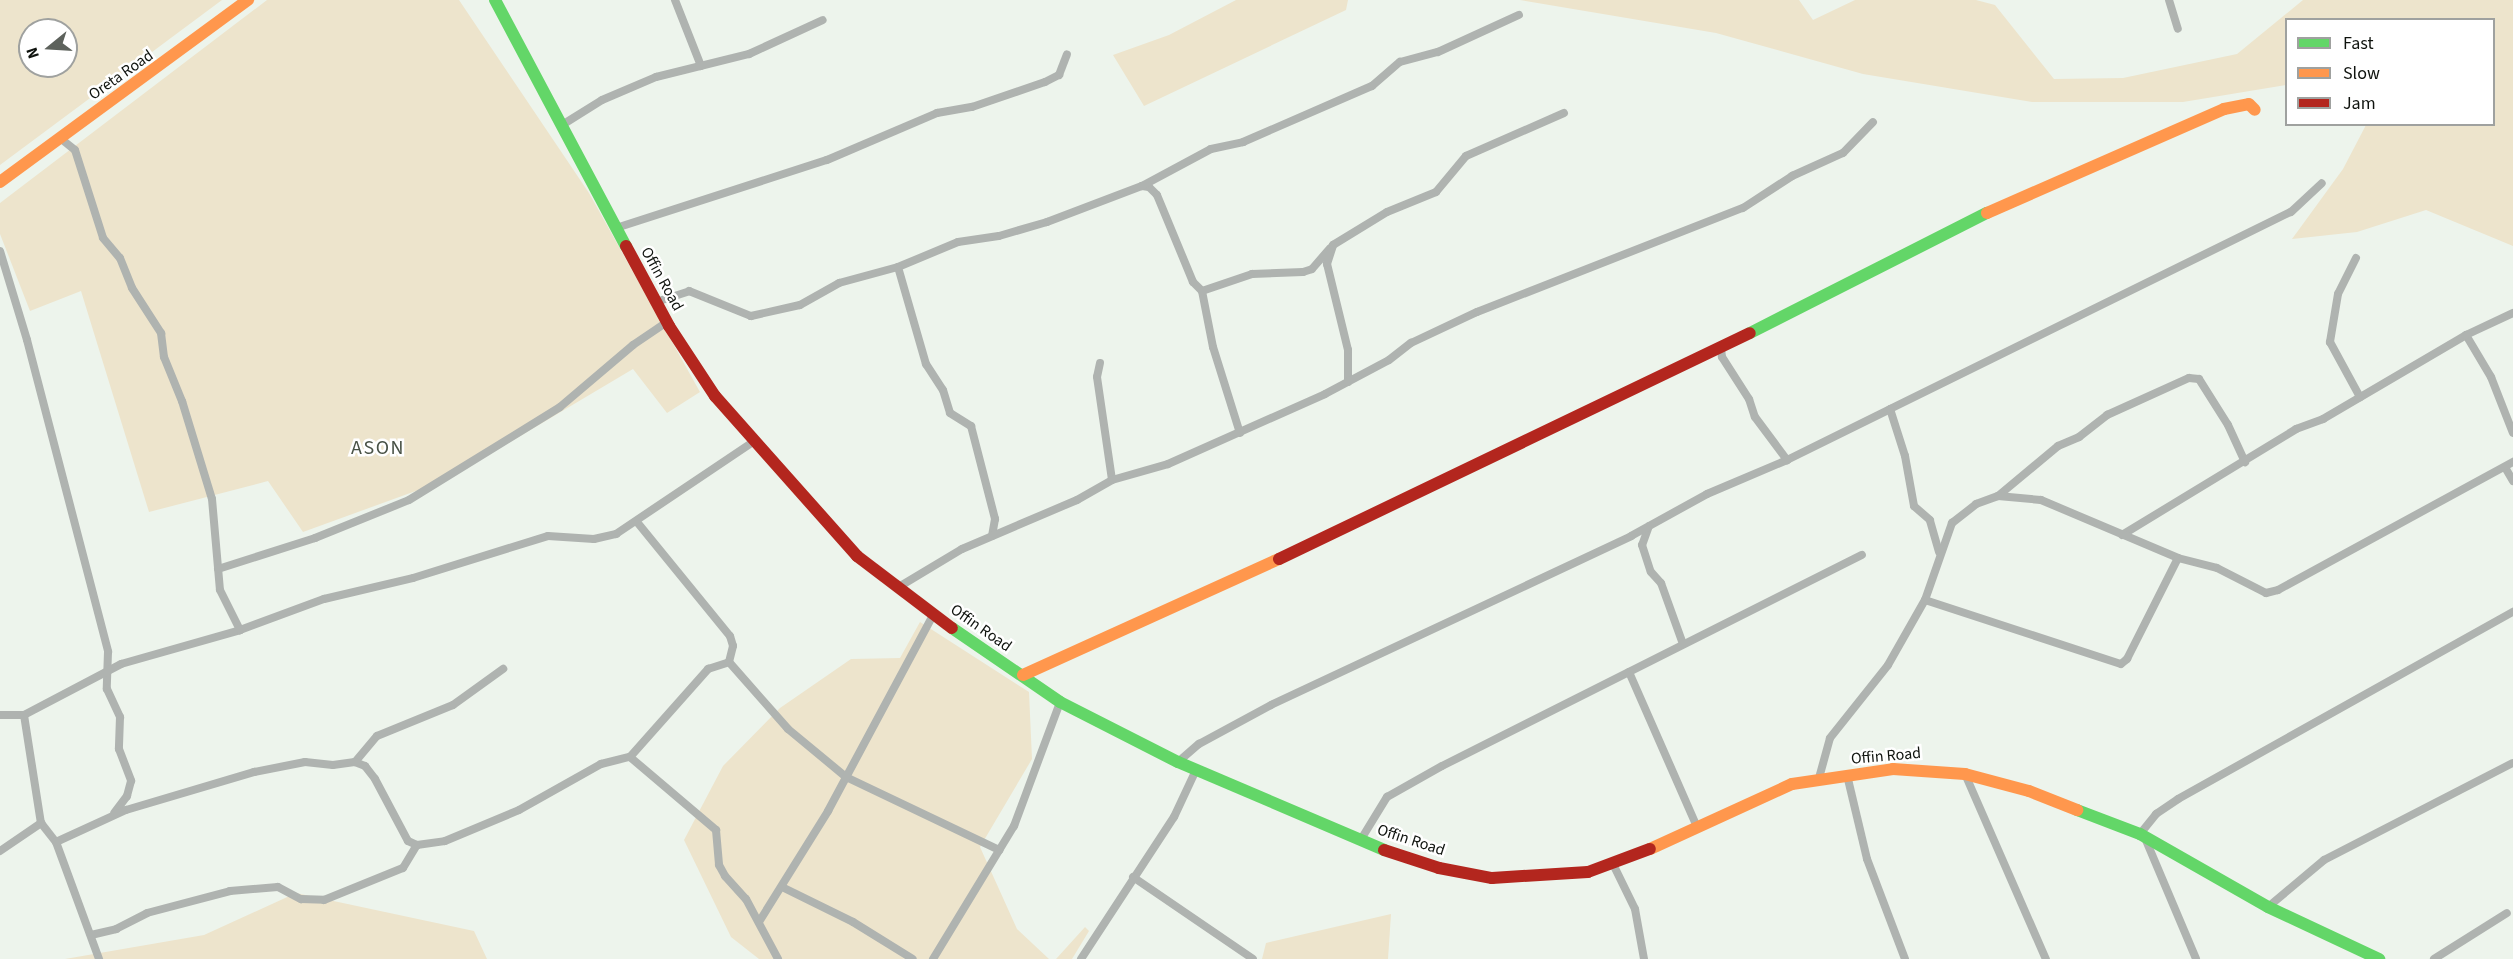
<!DOCTYPE html>
<html>
<head>
<meta charset="utf-8">
<style>
  body { margin:0 }
  #map { position:relative; width:2513px; height:959px; overflow:hidden; background:#edf4ec; font-family:"Source Sans 3",sans-serif }
  div>[style] { position:absolute }
  [style*='--x'] { left:calc(var(--x)*1px); top:calc(var(--y)*1px); width:calc(var(--w)*1px); rotate:calc(var(--a)*1deg) }
  .green>* { inset:0; background:#ede4cc }
  .street>* { height:8px; margin:-4px; padding:0 4px; transform-origin:4px; border-radius:4px; background:#afb3b0 }
  .fast>* { height:12px; margin:-6px; padding:0 6px; transform-origin:6px; border-radius:6px; background:#63d668 }
  .slow>* { height:12px; margin:-6px; padding:0 6px; transform-origin:6px; border-radius:6px; background:#ff974d }
  .jam>* { height:12px; margin:-6px; padding:0 6px; transform-origin:6px; border-radius:6px; background:#b3261e }
  span { translate:-50% -50%; white-space:nowrap; text-align:center; line-height:1.15; -webkit-text-stroke:5px #fff; paint-order:stroke }
  .street-label { font-size:16px; color:#0f130e }
  .quarter-label { font-size:20px; color:#495246; letter-spacing:1.5px }
  .legend { position:absolute; left:2285px; top:18px; width:210px; height:108px; box-sizing:border-box; background:#fff; border:2px solid #9fa19f; margin:0; padding:8px 10px; list-style:none; font-size:18px; color:#0f130e }
  .legend li { display:flex; align-items:center; gap:12px; height:30px }
  .legend b { width:30px; border:2px solid #9fa19f }
  .north { position:absolute; left:18px; top:18px; width:60px; height:60px; box-sizing:border-box; background:#fff; border:2px solid #9fa19f; border-radius:50%; rotate:252deg; font-size:16px; font-weight:700; line-height:24px; text-align:center; color:#0f130e }
  .north::after { content:''; display:block; margin:auto; width:21px; height:27px; background:#5d625c; clip-path:polygon(50% 0,100% 100%,50% 72%,0 100%) }
</style>
</head>
<body>
<div id="map">
  <div class="green">
    <div style="clip-path:polygon(evenodd,0 0,222px 0,0 165px,0 0,30px 30px,66px 30px,66px 66px,30px 66px,30px 30px)"></div>
    <div style="clip-path:polygon(267px 0,459px 0,589px 193px,700px 392px,667px 413px,633px 369px,446px 480px,303px 532px,268px 481px,149px 512px,81px 291px,30px 311px,0 234px,0 203px)"></div>
    <div style="clip-path:polygon(1236px 0,1348px 0,1346px 10px,1144px 106px,1113px 55px,1169px 35px)"></div>
    <div style="clip-path:polygon(1520px 0,1799px 0,1813px 20px,1855px 0,1976px 0,1995px 5px,2054px 79px,2123px 78px,2237px 54px,2303px 0,2513px 0,2513px 246px,2426px 210px,2357px 232px,2292px 239px,2343px 169px,2366px 125px,2494px 124px,2494px 20px,2286px 20px,2286px 85px,2183px 102px,2032px 102px,1863px 74px,1716px 33px)"></div>
    <div style="clip-path:polygon(920px 622px,1029px 692px,1032px 759px,980px 847px,1017px 929px,1049px 959px,759px 959px,731px 937px,684px 840px,723px 766px,780px 708px,851px 659px,900px 658px)"></div>
    <div style="clip-path:polygon(296px 893px,474px 931px,487px 959px,65px 959px,204px 935px)"></div>
    <div style="clip-path:polygon(1391px 914px,1388px 959px,1262px 959px,1266px 943px)"></div>
    <div style="clip-path:polygon(1085px 927px,1089px 931px,1072px 959px,1056px 959px)"></div>
  </div>
  <div class="street">
    <div style="--x:675;--y:0;--w:71;--a:68.5"></div>
    <div style="--x:2169;--y:0;--w:30;--a:73"></div>
    <div style="--x:562;--y:125;--w:47;--a:-32"></div>
    <div style="--x:602;--y:100;--w:59;--a:-23.1"></div>
    <div style="--x:656;--y:77;--w:96;--a:-13.9"></div>
    <div style="--x:749;--y:54;--w:81;--a:-24.7"></div>
    <div style="--x:60;--y:138;--w:19;--a:39"></div>
    <div style="--x:75;--y:150;--w:92;--a:72.3"></div>
    <div style="--x:103;--y:238;--w:26;--a:50"></div>
    <div style="--x:120;--y:258;--w:32;--a:68"></div>
    <div style="--x:132;--y:288;--w:54;--a:57.2"></div>
    <div style="--x:161;--y:333;--w:24;--a:83"></div>
    <div style="--x:164;--y:357;--w:48;--a:67.8"></div>
    <div style="--x:182;--y:401;--w:102;--a:73"></div>
    <div style="--x:212;--y:499;--w:91;--a:85"></div>
    <div style="--x:220;--y:590;--w:45;--a:63.4"></div>
    <div style="--x:1142;--y:186;--w:7;--a:8"></div>
    <div style="--x:1149;--y:187;--w:11;--a:45"></div>
    <div style="--x:1157;--y:195;--w:94;--a:67.5"></div>
    <div style="--x:1193;--y:282;--w:13;--a:45"></div>
    <div style="--x:1202;--y:291;--w:57;--a:78.9"></div>
    <div style="--x:1213;--y:347;--w:90;--a:72.6"></div>
    <div style="--x:616;--y:228;--w:222;--a:-17.9"></div>
    <div style="--x:827;--y:160;--w:120;--a:-23.1"></div>
    <div style="--x:937;--y:113;--w:36;--a:-10"></div>
    <div style="--x:972;--y:107;--w:77;--a:-18.9"></div>
    <div style="--x:1045;--y:82;--w:16;--a:-27"></div>
    <div style="--x:1059;--y:75;--w:22;--a:-69"></div>
    <div style="--x:0;--y:251;--w:93;--a:73.1"></div>
    <div style="--x:27;--y:340;--w:322;--a:75.4"></div>
    <div style="--x:108;--y:652;--w:37;--a:92"></div>
    <div style="--x:107;--y:689;--w:31;--a:65"></div>
    <div style="--x:120;--y:717;--w:32;--a:92"></div>
    <div style="--x:119;--y:749;--w:34;--a:69"></div>
    <div style="--x:131;--y:781;--w:16;--a:105"></div>
    <div style="--x:127;--y:796;--w:21;--a:127"></div>
    <div style="--x:2356;--y:258;--w:40;--a:116.6"></div>
    <div style="--x:2338;--y:294;--w:49;--a:99.5"></div>
    <div style="--x:2330;--y:342;--w:63;--a:61.4"></div>
    <div style="--x:898;--y:267;--w:101;--a:73.9"></div>
    <div style="--x:926;--y:364;--w:31;--a:57"></div>
    <div style="--x:943;--y:390;--w:24;--a:73"></div>
    <div style="--x:950;--y:413;--w:25;--a:32"></div>
    <div style="--x:971;--y:426;--w:96;--a:75.5"></div>
    <div style="--x:995;--y:519;--w:17;--a:100"></div>
    <div style="--x:1202;--y:291;--w:53;--a:-18.8"></div>
    <div style="--x:1252;--y:274;--w:51;--a:-2.2"></div>
    <div style="--x:1303;--y:272;--w:9;--a:-18"></div>
    <div style="--x:1312;--y:269;--w:28;--a:-49"></div>
    <div style="--x:656;--y:302;--w:35;--a:-18"></div>
    <div style="--x:689;--y:291;--w:67;--a:22"></div>
    <div style="--x:751;--y:316;--w:50;--a:-12.7"></div>
    <div style="--x:800;--y:305;--w:45;--a:-29.4"></div>
    <div style="--x:839;--y:283;--w:61;--a:-15.2"></div>
    <div style="--x:898;--y:267;--w:65;--a:-22.6"></div>
    <div style="--x:958;--y:242;--w:41;--a:-8.3"></div>
    <div style="--x:999;--y:236;--w:50;--a:-16.3"></div>
    <div style="--x:1047;--y:222;--w:102;--a:-20.8"></div>
    <div style="--x:1142;--y:186;--w:78;--a:-28.2"></div>
    <div style="--x:1211;--y:149;--w:33;--a:-12"></div>
    <div style="--x:1243;--y:142;--w:141;--a:-23.5"></div>
    <div style="--x:1372;--y:86;--w:37;--a:-41"></div>
    <div style="--x:1400;--y:62;--w:39;--a:-15"></div>
    <div style="--x:1438;--y:52;--w:89;--a:-24.6"></div>
    <div style="--x:2466;--y:335;--w:49;--a:59.2"></div>
    <div style="--x:2491;--y:377;--w:60;--a:68.6"></div>
    <div style="--x:1721;--y:348;--w:9;--a:84"></div>
    <div style="--x:1722;--y:357;--w:50;--a:57.3"></div>
    <div style="--x:1749;--y:399;--w:19;--a:72"></div>
    <div style="--x:1755;--y:417;--w:54;--a:53.3"></div>
    <div style="--x:1787;--y:460;--w:115;--a:-26.3"></div>
    <div style="--x:1100;--y:363;--w:14;--a:102"></div>
    <div style="--x:1097;--y:377;--w:104;--a:81.7"></div>
    <div style="--x:1348;--y:382;--w:32;--a:-90"></div>
    <div style="--x:1348;--y:350;--w:89;--a:-103.7"></div>
    <div style="--x:1327;--y:264;--w:20;--a:-72"></div>
    <div style="--x:1333;--y:245;--w:63;--a:-31.4"></div>
    <div style="--x:1387;--y:212;--w:53;--a:-22.2"></div>
    <div style="--x:1436;--y:192;--w:47;--a:-50.2"></div>
    <div style="--x:1466;--y:156;--w:107;--a:-23.7"></div>
    <div style="--x:2506;--y:469;--w:14;--a:60"></div>
    <div style="--x:1998;--y:496;--w:78;--a:-39.8"></div>
    <div style="--x:2058;--y:446;--w:23;--a:-23"></div>
    <div style="--x:2079;--y:437;--w:36;--a:-38"></div>
    <div style="--x:2107;--y:415;--w:90;--a:-24.3"></div>
    <div style="--x:2189;--y:378;--w:10;--a:6"></div>
    <div style="--x:2199;--y:379;--w:54;--a:57.8"></div>
    <div style="--x:2228;--y:425;--w:41;--a:65.3"></div>
    <div style="--x:637;--y:522;--w:147;--a:50.8"></div>
    <div style="--x:730;--y:636;--w:10;--a:73"></div>
    <div style="--x:733;--y:646;--w:16;--a:104"></div>
    <div style="--x:1649;--y:526;--w:20;--a:110"></div>
    <div style="--x:1642;--y:545;--w:28;--a:72"></div>
    <div style="--x:1651;--y:572;--w:15;--a:48"></div>
    <div style="--x:1661;--y:583;--w:65;--a:70.2"></div>
    <div style="--x:2122;--y:535;--w:204;--a:-31.3"></div>
    <div style="--x:2296;--y:429;--w:29;--a:-20"></div>
    <div style="--x:2323;--y:419;--w:166;--a:-30.4"></div>
    <div style="--x:2466;--y:335;--w:52;--a:-25.1"></div>
    <div style="--x:1939;--y:552;--w:33;--a:-106"></div>
    <div style="--x:1930;--y:520;--w:21;--a:-139"></div>
    <div style="--x:1914;--y:506;--w:51;--a:-100.2"></div>
    <div style="--x:1905;--y:456;--w:49;--a:-107.7"></div>
    <div style="--x:1890;--y:409;--w:447;--a:-26.2"></div>
    <div style="--x:2291;--y:212;--w:42;--a:-43.1"></div>
    <div style="--x:218;--y:569;--w:102;--a:-17.7"></div>
    <div style="--x:315;--y:538;--w:101;--a:-22"></div>
    <div style="--x:409;--y:500;--w:177;--a:-31.6"></div>
    <div style="--x:560;--y:407;--w:96;--a:-40.3"></div>
    <div style="--x:633;--y:345;--w:41;--a:-34.1"></div>
    <div style="--x:897;--y:588;--w:76;--a:-31"></div>
    <div style="--x:962;--y:549;--w:125;--a:-23.1"></div>
    <div style="--x:1077;--y:500;--w:40;--a:-29.7"></div>
    <div style="--x:1112;--y:480;--w:58;--a:-15.9"></div>
    <div style="--x:1168;--y:464;--w:172;--a:-24"></div>
    <div style="--x:1325;--y:394;--w:72;--a:-28"></div>
    <div style="--x:1389;--y:360;--w:28;--a:-38"></div>
    <div style="--x:1411;--y:343;--w:73;--a:-25.2"></div>
    <div style="--x:1477;--y:312;--w:286;--a:-21.4"></div>
    <div style="--x:1743;--y:208;--w:59;--a:-33.1"></div>
    <div style="--x:1792;--y:176;--w:56;--a:-24.3"></div>
    <div style="--x:1843;--y:153;--w:43;--a:-45.9"></div>
    <div style="--x:1925;--y:600;--w:206;--a:18.1"></div>
    <div style="--x:2121;--y:664;--w:8;--a:-40"></div>
    <div style="--x:2127;--y:659;--w:113;--a:-63.2"></div>
    <div style="--x:1629;--y:672;--w:169;--a:66.3"></div>
    <div style="--x:0;--y:715;--w:24;--a:0"></div>
    <div style="--x:24;--y:715;--w:110;--a:-27.7"></div>
    <div style="--x:121;--y:664;--w:124;--a:-15.9"></div>
    <div style="--x:240;--y:630;--w:90;--a:-20.3"></div>
    <div style="--x:324;--y:599;--w:91;--a:-13.3"></div>
    <div style="--x:413;--y:578;--w:141;--a:-17.3"></div>
    <div style="--x:548;--y:536;--w:46;--a:3.7"></div>
    <div style="--x:594;--y:539;--w:23;--a:-13"></div>
    <div style="--x:616;--y:534;--w:165;--a:-33.9"></div>
    <div style="--x:24;--y:715;--w:109;--a:81.1"></div>
    <div style="--x:41;--y:823;--w:24;--a:52"></div>
    <div style="--x:56;--y:842;--w:125;--a:69.8"></div>
    <div style="--x:630;--y:757;--w:113;--a:40.3"></div>
    <div style="--x:716;--y:830;--w:35;--a:85"></div>
    <div style="--x:719;--y:865;--w:13;--a:61"></div>
    <div style="--x:725;--y:876;--w:31;--a:48"></div>
    <div style="--x:746;--y:899;--w:68;--a:61.9"></div>
    <div style="--x:355;--y:762;--w:34;--a:-50"></div>
    <div style="--x:377;--y:736;--w:82;--a:-22.2"></div>
    <div style="--x:453;--y:705;--w:62;--a:-35.8"></div>
    <div style="--x:1178;--y:762;--w:28;--a:-41"></div>
    <div style="--x:1199;--y:744;--w:82;--a:-28.4"></div>
    <div style="--x:1271;--y:705;--w:398;--a:-25.1"></div>
    <div style="--x:1631;--y:536;--w:87;--a:-28.9"></div>
    <div style="--x:1707;--y:494;--w:87;--a:-23"></div>
    <div style="--x:1965;--y:774;--w:202;--a:66.4"></div>
    <div style="--x:1847;--y:775;--w:86;--a:76.6"></div>
    <div style="--x:1867;--y:859;--w:107;--a:69.2"></div>
    <div style="--x:1819;--y:778;--w:41;--a:-74.6"></div>
    <div style="--x:1830;--y:738;--w:93;--a:-51.5"></div>
    <div style="--x:1888;--y:665;--w:75;--a:-60.4"></div>
    <div style="--x:1925;--y:600;--w:82;--a:-70.7"></div>
    <div style="--x:1952;--y:523;--w:31;--a:-38"></div>
    <div style="--x:1976;--y:504;--w:23;--a:-20"></div>
    <div style="--x:1998;--y:496;--w:43;--a:5.3"></div>
    <div style="--x:2041;--y:500;--w:149;--a:22.9"></div>
    <div style="--x:2178;--y:558;--w:40;--a:14.4"></div>
    <div style="--x:2217;--y:568;--w:55;--a:27"></div>
    <div style="--x:2266;--y:593;--w:12;--a:-14"></div>
    <div style="--x:2278;--y:590;--w:268;--a:-28.6"></div>
    <div style="--x:2140;--y:834;--w:26;--a:-51"></div>
    <div style="--x:2156;--y:814;--w:27;--a:-34"></div>
    <div style="--x:2178;--y:799;--w:384;--a:-29.2"></div>
    <div style="--x:2145;--y:838;--w:131;--a:67.1"></div>
    <div style="--x:1360;--y:841;--w:52;--a:-58.5"></div>
    <div style="--x:1387;--y:797;--w:63;--a:-29.4"></div>
    <div style="--x:1442;--y:766;--w:470;--a:-26.7"></div>
    <div style="--x:56;--y:842;--w:77;--a:-24.6"></div>
    <div style="--x:126;--y:810;--w:134;--a:-16.5"></div>
    <div style="--x:254;--y:772;--w:52;--a:-11.1"></div>
    <div style="--x:305;--y:762;--w:28;--a:6"></div>
    <div style="--x:333;--y:765;--w:22;--a:-8"></div>
    <div style="--x:355;--y:762;--w:11;--a:22"></div>
    <div style="--x:365;--y:766;--w:16;--a:52"></div>
    <div style="--x:375;--y:779;--w:70;--a:62"></div>
    <div style="--x:408;--y:841;--w:10;--a:24"></div>
    <div style="--x:417;--y:845;--w:28;--a:-8"></div>
    <div style="--x:445;--y:841;--w:80;--a:-22.7"></div>
    <div style="--x:519;--y:810;--w:94;--a:-29.3"></div>
    <div style="--x:601;--y:764;--w:30;--a:-14"></div>
    <div style="--x:630;--y:757;--w:118;--a:-48.4"></div>
    <div style="--x:708;--y:669;--w:22;--a:-18"></div>
    <div style="--x:729;--y:662;--w:89;--a:48.6"></div>
    <div style="--x:788;--y:729;--w:75;--a:39.6"></div>
    <div style="--x:846;--y:777;--w:170;--a:25.5"></div>
    <div style="--x:0;--y:851;--w:50;--a:-34.3"></div>
    <div style="--x:1613;--y:864;--w:50;--a:63.9"></div>
    <div style="--x:1635;--y:909;--w:51;--a:79.8"></div>
    <div style="--x:1133;--y:877;--w:145;--a:34.3"></div>
    <div style="--x:782;--y:887;--w:79;--a:26.2"></div>
    <div style="--x:853;--y:922;--w:70;--a:31.7"></div>
    <div style="--x:2268;--y:907;--w:73;--a:-40"></div>
    <div style="--x:2324;--y:860;--w:212;--a:-27.2"></div>
    <div style="--x:759;--y:922;--w:131;--a:-58.1"></div>
    <div style="--x:828;--y:811;--w:222;--a:-61.8"></div>
    <div style="--x:91;--y:935;--w:26;--a:-13"></div>
    <div style="--x:116;--y:929;--w:35;--a:-27"></div>
    <div style="--x:147;--y:913;--w:86;--a:-14.8"></div>
    <div style="--x:230;--y:891;--w:48;--a:-4.8"></div>
    <div style="--x:278;--y:887;--w:26;--a:28"></div>
    <div style="--x:301;--y:899;--w:23;--a:2"></div>
    <div style="--x:324;--y:900;--w:85;--a:-22.1"></div>
    <div style="--x:403;--y:868;--w:27;--a:-59"></div>
    <div style="--x:933;--y:959;--w:156;--a:-58.7"></div>
    <div style="--x:1014;--y:826;--w:132;--a:-69.6"></div>
    <div style="--x:1081;--y:959;--w:170;--a:-56.8"></div>
    <div style="--x:1174;--y:817;--w:52;--a:-64.9"></div>
    <div style="--x:2434;--y:959;--w:86;--a:-32.2"></div>
  </div>
  <div class="fast">
    <div style="--x:495;--y:0;--w:279;--a:62"></div>
    <div style="--x:1750;--y:333;--w:266;--a:-26.9"></div>
    <div style="--x:952;--y:628;--w:131;--a:34.4"></div>
    <div style="--x:1060;--y:702;--w:132;--a:27"></div>
    <div style="--x:1178;--y:762;--w:224;--a:23.1"></div>
    <div style="--x:2077;--y:810;--w:67;--a:20.9"></div>
    <div style="--x:2140;--y:834;--w:147;--a:29.7"></div>
    <div style="--x:2268;--y:907;--w:123;--a:25.1"></div>
  </div>
  <div class="slow">
    <div style="--x:0;--y:182;--w:308;--a:-36.3"></div>
    <div style="--x:1987;--y:213;--w:259;--a:-23.7"></div>
    <div style="--x:2224;--y:109;--w:25;--a:-11"></div>
    <div style="--x:2249;--y:104;--w:8;--a:45"></div>
    <div style="--x:1023;--y:675;--w:281;--a:-24.4"></div>
    <div style="--x:1650;--y:849;--w:156;--a:-24.6"></div>
    <div style="--x:1792;--y:784;--w:102;--a:-8.4"></div>
    <div style="--x:1893;--y:769;--w:72;--a:4"></div>
    <div style="--x:1965;--y:774;--w:66;--a:14.9"></div>
    <div style="--x:2029;--y:791;--w:52;--a:21.6"></div>
  </div>
  <div class="jam">
    <div style="--x:626;--y:246;--w:91;--a:61.7"></div>
    <div style="--x:669;--y:326;--w:84;--a:56.7"></div>
    <div style="--x:715;--y:396;--w:214;--a:48.4"></div>
    <div style="--x:857;--y:556;--w:119;--a:37.2"></div>
    <div style="--x:1279;--y:559;--w:522;--a:-25.63"></div>
    <div style="--x:1384;--y:850;--w:58;--a:18.1"></div>
    <div style="--x:1439;--y:868;--w:54;--a:10.7"></div>
    <div style="--x:1492;--y:878;--w:96;--a:-3.6"></div>
    <div style="--x:1588;--y:872;--w:66;--a:-20.4"></div>
  </div>
  <div class="street-label">
    <span style="left:121px;top:75px;rotate:-35deg">Oreta Road</span>
    <span style="left:662px;top:279px;rotate:61deg">Offin Road</span>
    <span style="left:981px;top:628px;rotate:35deg">Offin Road</span>
    <span style="left:1886px;top:756px;rotate:-5deg">Offin Road</span>
    <span style="left:1411px;top:840px;rotate:18deg">Offin Road</span>
  </div>
  <div class="quarter-label">
    <span style="left:378px;top:448px">ASON</span>
  </div>
  <ul class="legend">
  <li><b style="height:8px;background:#63d668"></b>Fast</li>
  <li><b style="height:8px;background:#ff974d"></b>Slow</li>
  <li><b style="height:8px;background:#b3261e"></b>Jam</li>
  </ul>
  <div class="north">N</div>
</div>
</body>
</html>
